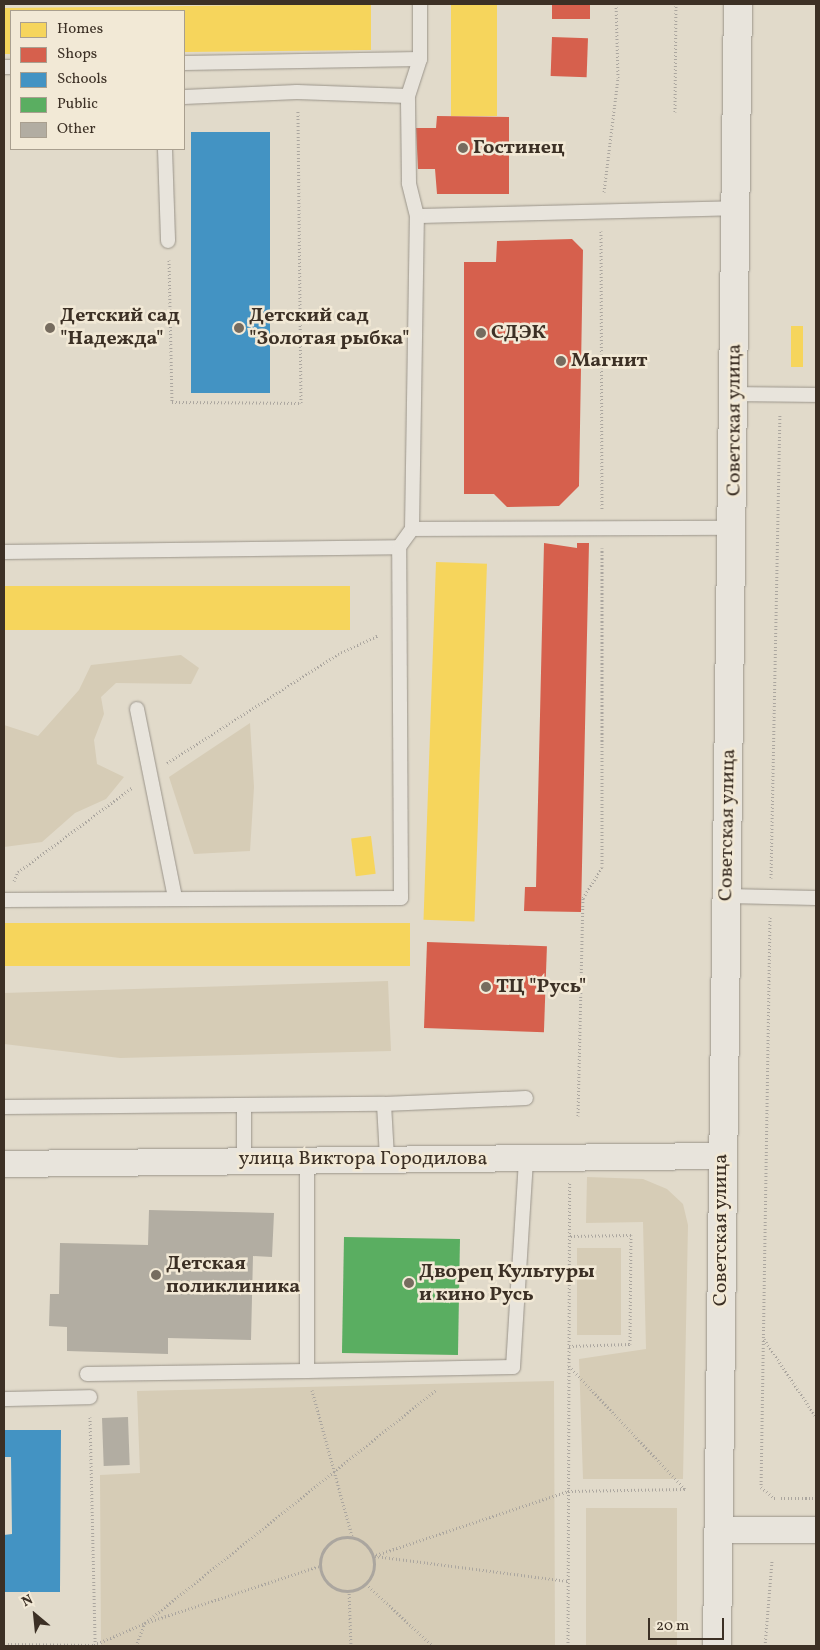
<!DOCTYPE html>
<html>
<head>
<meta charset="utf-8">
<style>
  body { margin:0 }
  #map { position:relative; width:820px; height:1650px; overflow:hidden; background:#e1daca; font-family:Vollkorn,serif }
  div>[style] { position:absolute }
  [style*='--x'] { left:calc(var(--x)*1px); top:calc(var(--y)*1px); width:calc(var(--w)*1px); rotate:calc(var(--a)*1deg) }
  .green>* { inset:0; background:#d6ccb6; transform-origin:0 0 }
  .homes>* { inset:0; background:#f6d55c; transform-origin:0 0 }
  .shops>* { inset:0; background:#d6604d; transform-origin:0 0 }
  .schools>* { inset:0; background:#4393c3; transform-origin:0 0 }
  .public>* { inset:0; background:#5aae61; transform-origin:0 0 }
  .building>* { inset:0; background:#b2ada2; transform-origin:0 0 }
  .path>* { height:3px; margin-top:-1.5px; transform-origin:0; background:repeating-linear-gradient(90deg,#aba69f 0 1px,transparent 0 3.5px) }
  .path>.ring { margin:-1.5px; padding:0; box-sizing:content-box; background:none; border:3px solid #aba69f; border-radius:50% }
  .roads { filter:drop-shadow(0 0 1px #9a948a) drop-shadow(0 0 1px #9a948a) }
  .lane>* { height:14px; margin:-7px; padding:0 7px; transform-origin:7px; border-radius:7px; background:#e8e4dc }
  .street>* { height:26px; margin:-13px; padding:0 13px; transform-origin:13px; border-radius:13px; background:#e8e4dc }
  .secondary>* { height:28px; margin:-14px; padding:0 14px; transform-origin:14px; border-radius:14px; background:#e8e4dc }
  .dots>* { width:14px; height:14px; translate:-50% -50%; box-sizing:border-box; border:2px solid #f2e9d6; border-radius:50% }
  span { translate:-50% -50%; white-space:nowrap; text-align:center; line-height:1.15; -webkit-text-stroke:5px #f2e9d6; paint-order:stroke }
  .poi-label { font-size:20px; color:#3c3025; font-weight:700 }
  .left { translate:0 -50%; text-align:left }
  .street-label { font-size:20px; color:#3c3025 }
  .frame { position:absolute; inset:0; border:5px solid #3c3025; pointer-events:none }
  .legend { position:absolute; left:10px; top:10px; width:175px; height:140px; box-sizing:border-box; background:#f2e9d6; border:1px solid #a99f8f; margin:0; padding:6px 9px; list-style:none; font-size:15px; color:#3c3025 }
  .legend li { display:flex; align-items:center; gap:10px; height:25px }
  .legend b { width:25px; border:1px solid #a99f8f }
  .north { position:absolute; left:10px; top:1590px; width:50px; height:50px; -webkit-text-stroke:4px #f2e9d6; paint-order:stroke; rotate:332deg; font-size:14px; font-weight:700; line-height:20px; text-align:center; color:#3c3025 }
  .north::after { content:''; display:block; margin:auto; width:18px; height:22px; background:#3c3025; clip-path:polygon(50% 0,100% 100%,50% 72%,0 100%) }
  .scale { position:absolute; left:648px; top:1618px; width:76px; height:22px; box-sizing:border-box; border:2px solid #3c3025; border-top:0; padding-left:6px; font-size:15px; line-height:18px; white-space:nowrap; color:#3c3025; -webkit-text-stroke:4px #f2e9d6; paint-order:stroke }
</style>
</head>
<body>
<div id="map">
  <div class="green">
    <div style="clip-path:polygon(181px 655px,199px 668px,191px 684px,116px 683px,101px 697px,104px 714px,94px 740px,97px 764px,124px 777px,106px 799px,75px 813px,42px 842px,4px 847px,4px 725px,38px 736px,79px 690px,91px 665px)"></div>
    <div style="clip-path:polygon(250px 723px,254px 787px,250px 851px,194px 854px,169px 777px)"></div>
    <div style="clip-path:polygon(388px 981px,391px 1051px,120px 1058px,4px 1044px,4px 993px)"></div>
    <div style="clip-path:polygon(587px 1177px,643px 1179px,667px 1189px,683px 1204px,688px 1225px,683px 1479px,583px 1479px,579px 1359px,646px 1349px,643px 1222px,586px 1223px)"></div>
    <div style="left:577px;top:1248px;width:44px;height:87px"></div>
    <div style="clip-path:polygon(554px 1381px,555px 1646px,101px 1646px,100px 1475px,140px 1473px,137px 1391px)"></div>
    <div style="left:586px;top:1508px;width:91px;height:138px"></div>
  </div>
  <div class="homes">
    <div style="clip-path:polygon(371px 4px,371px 50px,184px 52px,184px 11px,11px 11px,11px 54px,4px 54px,4px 8px)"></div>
    <div style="left:451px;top:4px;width:46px;height:112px"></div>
    <div style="left:791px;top:326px;width:12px;height:41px"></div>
    <div style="left:436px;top:562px;width:51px;height:358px;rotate:2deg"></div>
    <div style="left:350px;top:586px;width:44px;height:346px;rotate:90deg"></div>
    <div style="left:371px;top:836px;width:38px;height:20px;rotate:83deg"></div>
    <div style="left:410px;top:923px;width:43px;height:406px;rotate:90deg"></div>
  </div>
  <div class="shops">
    <div style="left:552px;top:4px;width:38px;height:15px"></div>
    <div style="left:552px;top:37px;width:36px;height:39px;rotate:2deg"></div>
    <div style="clip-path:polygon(437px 116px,509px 117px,509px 194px,437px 194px,435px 169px,418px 169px,416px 128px,436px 128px)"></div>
    <div style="clip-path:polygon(572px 239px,583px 250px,579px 486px,559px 506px,507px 507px,494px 494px,464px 494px,464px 262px,496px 262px,497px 241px)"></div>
    <div style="clip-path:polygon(544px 543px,577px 548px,577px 543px,589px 543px,581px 912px,524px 911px,525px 887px,536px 887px)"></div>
    <div style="left:427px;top:942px;width:120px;height:86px;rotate:2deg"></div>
  </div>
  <div class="schools">
    <div style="left:191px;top:132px;width:79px;height:261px"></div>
    <div style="clip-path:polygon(4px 1430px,61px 1430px,60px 1592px,4px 1592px,4px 1535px,12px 1534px,11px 1457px,4px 1457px)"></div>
  </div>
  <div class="public">
    <div style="left:344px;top:1237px;width:116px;height:116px;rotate:1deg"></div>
  </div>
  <div class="building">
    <div style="clip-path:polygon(149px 1210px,274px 1213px,272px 1257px,253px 1256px,251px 1340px,168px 1338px,168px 1354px,67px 1351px,67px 1327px,49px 1326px,50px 1294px,59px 1294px,60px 1243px,148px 1245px)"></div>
    <div style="left:128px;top:1417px;width:48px;height:26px;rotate:88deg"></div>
  </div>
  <div class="path">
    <div style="--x:675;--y:112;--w:108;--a:-89.5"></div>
    <div style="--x:604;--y:192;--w:115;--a:-83"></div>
    <div style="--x:618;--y:78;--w:74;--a:-91.5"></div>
    <div style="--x:601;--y:231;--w:279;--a:89.8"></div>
    <div style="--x:169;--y:260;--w:142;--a:88.8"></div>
    <div style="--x:172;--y:402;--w:129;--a:0.4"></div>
    <div style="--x:301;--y:403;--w:293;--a:-90.6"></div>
    <div style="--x:167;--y:763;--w:203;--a:-32.5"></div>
    <div style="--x:338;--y:654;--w:45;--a:-24.9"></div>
    <div style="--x:771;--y:878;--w:463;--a:-88.9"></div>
    <div style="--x:14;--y:881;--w:10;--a:-66"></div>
    <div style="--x:18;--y:872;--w:143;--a:-36.5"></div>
    <div style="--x:770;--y:917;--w:570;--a:90.9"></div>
    <div style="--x:761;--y:1487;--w:17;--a:40"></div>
    <div style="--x:774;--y:1498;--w:42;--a:0"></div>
    <div style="--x:578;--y:1116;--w:218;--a:-88.7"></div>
    <div style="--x:583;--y:898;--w:36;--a:-58"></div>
    <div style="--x:602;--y:867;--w:319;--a:-90"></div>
    <div style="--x:764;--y:1339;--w:94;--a:56.3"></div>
    <div style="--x:569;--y:1346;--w:61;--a:-1.9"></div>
    <div style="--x:630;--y:1344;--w:109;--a:-89.5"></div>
    <div style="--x:631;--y:1235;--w:61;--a:179.1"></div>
    <div style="--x:569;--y:1366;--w:169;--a:46.7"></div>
    <div style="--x:312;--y:1390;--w:151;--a:74.7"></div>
    <div style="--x:90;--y:1417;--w:229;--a:88.7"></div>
    <div class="ring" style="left:320px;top:1537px;width:51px;height:51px"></div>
    <div style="--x:373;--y:1556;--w:206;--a:-18.4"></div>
    <div style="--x:568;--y:1491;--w:117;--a:-1"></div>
    <div style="--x:375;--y:1556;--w:195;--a:7.4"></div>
    <div style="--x:366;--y:1584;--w:91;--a:42.8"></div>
    <div style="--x:349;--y:1590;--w:56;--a:88"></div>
    <div style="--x:4;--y:1644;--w:90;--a:0.6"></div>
    <div style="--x:94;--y:1645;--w:56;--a:-23.3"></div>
    <div style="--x:145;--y:1623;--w:183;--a:-18.1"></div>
    <div style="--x:136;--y:1646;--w:25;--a:-69"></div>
    <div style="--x:145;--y:1623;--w:374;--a:-38.7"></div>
    <div style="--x:568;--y:1646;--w:464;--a:-89.8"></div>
    <div style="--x:765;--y:1646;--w:85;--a:-85.3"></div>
  </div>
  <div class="roads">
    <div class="lane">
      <div style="--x:184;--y:63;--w:236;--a:-1"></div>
      <div style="--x:4;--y:67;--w:7;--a:0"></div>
      <div style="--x:184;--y:97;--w:113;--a:-2.5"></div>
      <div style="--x:297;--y:92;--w:111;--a:2.1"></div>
      <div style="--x:165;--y:149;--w:92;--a:88.1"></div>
      <div style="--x:417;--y:216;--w:319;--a:-1.4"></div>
      <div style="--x:735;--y:394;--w:81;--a:0.7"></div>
      <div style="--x:412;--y:529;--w:322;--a:-0.2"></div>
      <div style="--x:4;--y:552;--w:395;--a:-0.7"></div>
      <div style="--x:399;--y:547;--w:22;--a:-54"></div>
      <div style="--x:412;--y:529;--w:313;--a:-89.1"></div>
      <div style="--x:417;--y:216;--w:34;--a:-104"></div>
      <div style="--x:409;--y:183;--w:87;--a:-90.7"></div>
      <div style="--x:408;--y:96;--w:39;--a:-72"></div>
      <div style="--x:420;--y:59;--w:55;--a:-90"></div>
      <div style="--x:137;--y:709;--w:193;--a:78.6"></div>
      <div style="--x:727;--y:896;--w:89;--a:1.3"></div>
      <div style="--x:4;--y:900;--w:397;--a:-0.3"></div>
      <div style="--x:401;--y:898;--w:351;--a:-90.3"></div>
      <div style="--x:384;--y:1104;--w:54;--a:86.8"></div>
      <div style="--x:244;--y:1105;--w:55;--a:90"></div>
      <div style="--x:4;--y:1107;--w:380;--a:-0.5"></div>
      <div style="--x:384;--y:1104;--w:142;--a:-2.4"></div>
      <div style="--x:307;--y:1158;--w:213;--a:90"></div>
      <div style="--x:307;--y:1371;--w:206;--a:-1.1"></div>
      <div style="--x:513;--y:1367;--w:209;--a:-86.4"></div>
      <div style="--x:87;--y:1374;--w:220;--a:-0.8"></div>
      <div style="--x:4;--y:1399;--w:86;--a:-1.3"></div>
    </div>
    <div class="street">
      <div style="--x:4;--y:1164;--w:718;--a:-0.64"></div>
      <div style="--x:719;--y:1530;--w:97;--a:0"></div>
    </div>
    <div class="secondary">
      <div style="--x:717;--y:1646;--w:1642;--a:-89.27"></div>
    </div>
  </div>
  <div class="dots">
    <div style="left:463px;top:148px;background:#766c5f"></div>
    <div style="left:50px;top:328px;background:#766c5f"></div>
    <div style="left:239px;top:328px;background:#766c5f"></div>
    <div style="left:481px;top:333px;background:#766c5f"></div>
    <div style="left:561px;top:361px;background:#766c5f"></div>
    <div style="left:486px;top:987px;background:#766c5f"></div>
    <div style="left:156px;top:1275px;background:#766c5f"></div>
    <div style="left:409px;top:1283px;background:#766c5f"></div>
  </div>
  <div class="poi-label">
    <span class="left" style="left:473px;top:148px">Гостинец</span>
    <span class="left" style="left:60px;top:328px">Детский сад<br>"Надежда"</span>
    <span class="left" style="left:249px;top:328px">Детский сад<br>"Золотая рыбка"</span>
    <span class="left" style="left:491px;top:333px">СДЭК</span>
    <span class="left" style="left:571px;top:361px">Магнит</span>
    <span class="left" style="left:496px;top:987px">ТЦ "Русь"</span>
    <span class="left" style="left:166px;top:1276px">Детская<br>поликлиника</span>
    <span class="left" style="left:419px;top:1284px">Дворец Культуры<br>и кино Русь</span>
  </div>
  <div class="street-label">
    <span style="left:735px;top:420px;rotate:-90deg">Советская улица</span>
    <span style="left:728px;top:825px;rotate:-89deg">Советская улица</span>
    <span style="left:363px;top:1159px">улица Виктора Городилова</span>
    <span style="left:721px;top:1230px;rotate:-90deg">Советская улица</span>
  </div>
  <div class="frame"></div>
  <ul class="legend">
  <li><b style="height:14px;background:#f6d55c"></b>Homes</li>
  <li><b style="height:14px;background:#d6604d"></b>Shops</li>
  <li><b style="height:14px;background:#4393c3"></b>Schools</li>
  <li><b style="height:14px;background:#5aae61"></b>Public</li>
  <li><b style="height:14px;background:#b2ada2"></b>Other</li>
  </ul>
  <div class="north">N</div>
  <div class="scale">20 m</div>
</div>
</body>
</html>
